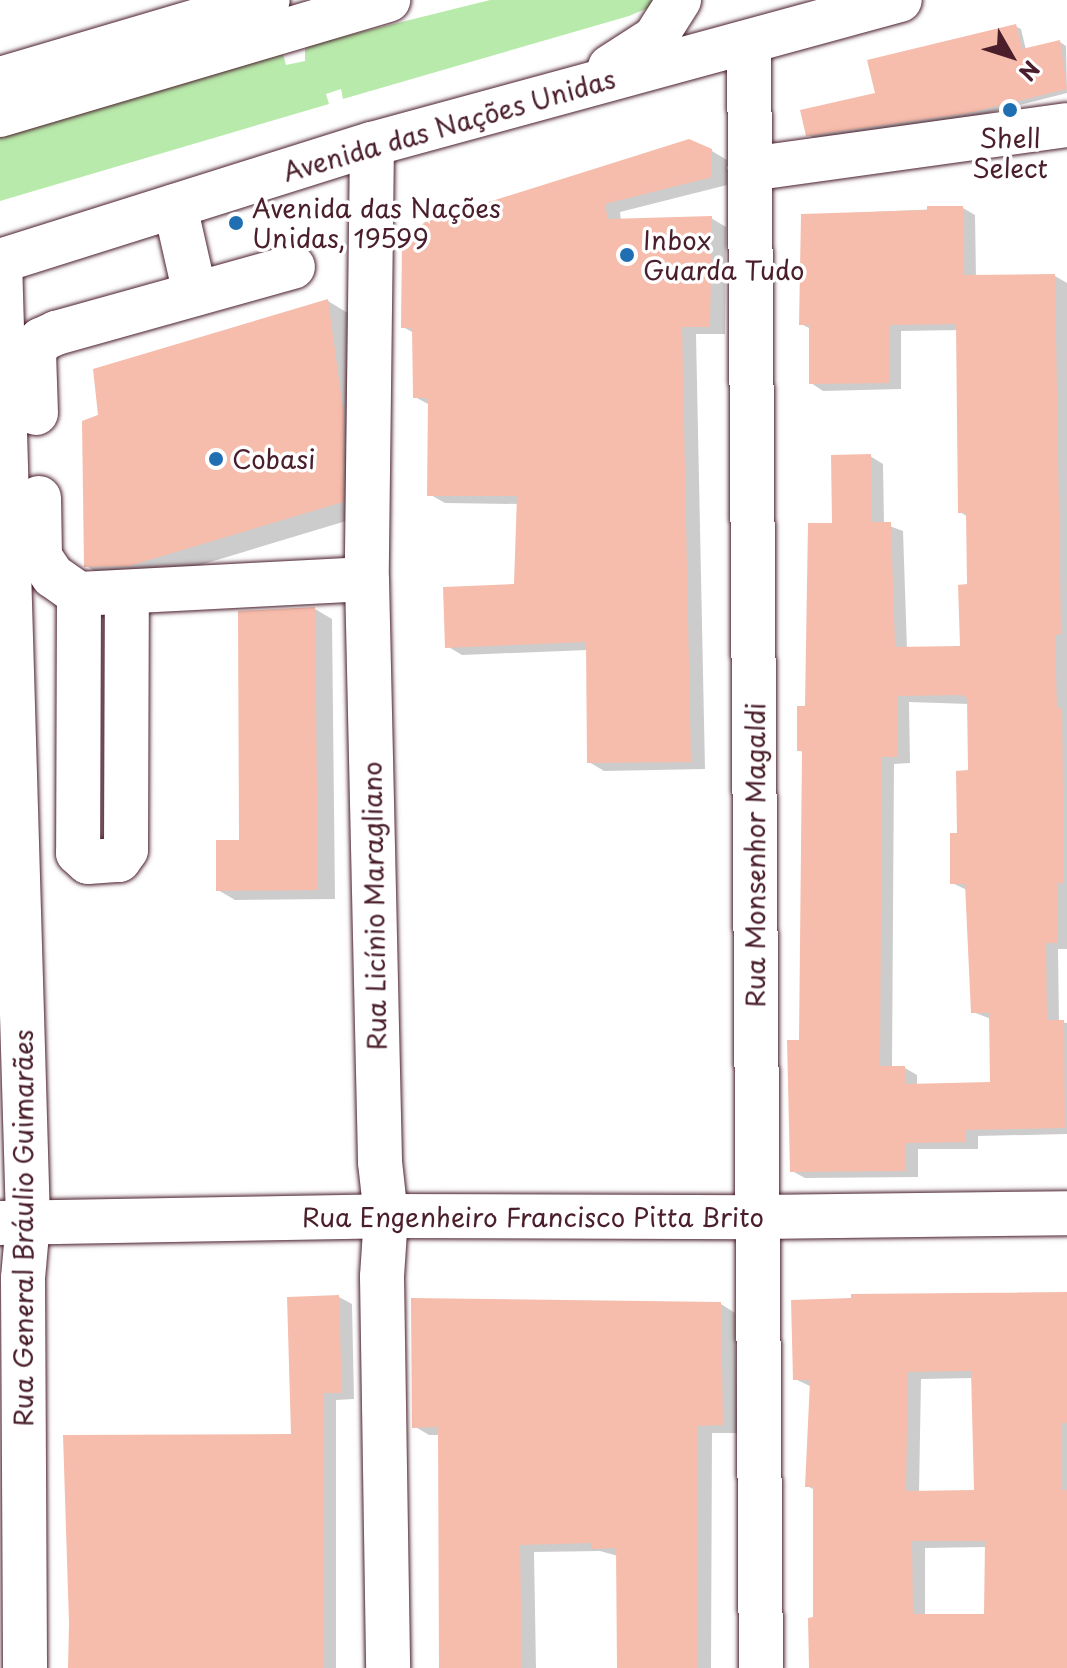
<!DOCTYPE html>
<html>
<head>
<meta charset="utf-8">
<style>
  body { margin:0 }
  #map { position:relative; width:1067px; height:1668px; overflow:hidden; background:#fff; font-family:"Playpen Sans",sans-serif }
  div>[style] { position:absolute }
  [style*='--x'] { left:calc(var(--x)*1px); top:calc(var(--y)*1px); width:calc(var(--w)*1px); rotate:calc(var(--a)*1deg) }
  .green>* { inset:0; background:#b8eaab }
  .shadow>* { inset:0; background:#0003 }
  .building>* { inset:0; background:#f6bdac }
  .roads { filter:drop-shadow(0 0 2px #4a1f2b) drop-shadow(0 0 2px #4a1f2b) }
  .minor>* { height:44px; margin:-22px; padding:0 22px; transform-origin:22px; border-radius:22px; background:#fff }
  .highway>* { height:44px; margin:-22px; padding:0 22px; transform-origin:22px; border-radius:22px; background:#fff }
  .dots>* { width:22px; height:22px; translate:-50% -50%; box-sizing:border-box; border:4px solid #fff; border-radius:50% }
  span { translate:-50% -50%; white-space:nowrap; text-align:center; line-height:1.15; -webkit-text-stroke:7px #fff; paint-order:stroke }
  .street-label { font-size:26px; color:#4a1f2b }
  .poi-label { font-size:26px; color:#4a1f2b }
  .left { translate:0 -50%; text-align:left }
  .north { position:absolute; left:971px; top:16px; width:80px; height:80px; -webkit-text-stroke:6px #fff; paint-order:stroke; rotate:129deg; font-size:22px; font-weight:700; line-height:32px; text-align:center; color:#4a1f2b }
  .north::after { content:''; display:block; margin:auto; width:28px; height:36px; background:#4a1f2b; clip-path:polygon(50% 0,100% 100%,50% 72%,0 100%) }
</style>
</head>
<body>
<div id="map">
  <div class="green">
    <div style="clip-path:polygon(490px 0,655px 0,650px 7px,629px 16px,343px 99px,341px 89px,326px 94px,329px 104px,0 201px,0 136px,283px 54px,286px 65px,305px 61px,305px 46px)"></div>
  </div>
  <div class="shadow">
    <div style="clip-path:polygon(1015px 26px,1021px 29px,1026px 50px,1060px 42px,1066px 46px,1067px 93px,976px 116px,814px 138px,808px 135px,877px 94px)"></div>
    <div style="clip-path:polygon(712px 151px,727px 160px,727px 185px,620px 212px,621px 221px,711px 218px,726px 227px,725px 334px,696px 334px,705px 769px,604px 771px,589px 762px,588px 650px,462px 655px,447px 646px,516px 585px,518px 504px,445px 503px,429px 494px,430px 405px,415px 397px,414px 333px,403px 327px,404px 242px)"></div>
    <div style="clip-path:polygon(evenodd,963px 208px,975px 215px,976px 277px,1055px 276px,1067px 283px,1067px 949px,1058px 949px,1059px 1022px,1067px 1023px,1067px 1134px,978px 1136px,978px 1149px,918px 1149px,918px 1177px,805px 1178px,792px 1171px,801px 1042px,804px 753px,799px 750px,834px 525px,870px 456px,883px 464px,884px 524px,903px 531px,907px 649px,962px 648px,969px 586px,968px 517px,960px 512px,958px 330px,901px 331px,901px 389px,823px 391px,811px 383px,811px 329px,801px 324px,803px 215px,963px 208px,909px 702px,969px 704px,970px 772px,952px 883px,967px 890px,973px 1012px,991px 1019px,992px 1084px,917px 1085px,917px 1075px,905px 1068px,892px 1068px,894px 764px,910px 763px,909px 702px)"></div>
    <div style="clip-path:polygon(328px 301px,351px 315px,366px 515px,154px 579px,112px 581px,88px 567px,84px 422px)"></div>
    <div style="clip-path:polygon(315px 609px,332px 619px,335px 899px,235px 900px,218px 890px,241px 842px)"></div>
    <div style="clip-path:polygon(evenodd,1067px 1294px,1067px 1668px,812px 1668px,815px 1619px,815px 1490px,807px 1486px,812px 1387px,795px 1379px,1067px 1294px,974px 1378px,976px 1492px,919px 1493px,921px 1379px,974px 1378px,1067px 1294px,987px 1547px,986px 1616px,925px 1616px,925px 1548px,987px 1547px)"></div>
    <div style="clip-path:polygon(339px 1297px,352px 1304px,354px 1399px,336px 1400px,336px 1668px,70px 1668px,293px 1436px)"></div>
    <div style="clip-path:polygon(721px 1304px,735px 1313px,737px 1433px,712px 1433px,711px 1668px,619px 1668px,618px 1556px,600px 1551px,534px 1552px,536px 1668px,441px 1668px,440px 1435px,429px 1435px,414px 1426px)"></div>
  </div>
  <div class="building">
    <div style="clip-path:polygon(1016px 24px,1022px 49px,1060px 40px,1067px 89px,969px 113px,806px 136px,800px 110px,875px 93px,867px 60px)"></div>
    <div style="clip-path:polygon(689px 139px,712px 149px,712px 177px,605px 204px,608px 219px,712px 216px,710px 327px,682px 327px,691px 762px,587px 763px,586px 642px,445px 648px,443px 587px,514px 584px,517px 496px,427px 496px,428px 398px,413px 398px,412px 328px,401px 328px,402px 241px,425px 222px)"></div>
    <div style="clip-path:polygon(evenodd,927px 206px,963px 206px,964px 275px,1055px 274px,1061px 634px,1055px 635px,1057px 708px,1062px 708px,1064px 883px,1057px 883px,1057px 943px,1046px 943px,1047px 1020px,1064px 1020px,1065px 1128px,966px 1130px,966px 1142px,906px 1143px,906px 1171px,790px 1172px,787px 1040px,799px 1040px,802px 751px,797px 751px,797px 706px,805px 706px,808px 523px,832px 523px,831px 455px,871px 454px,872px 522px,891px 522px,895px 647px,960px 646px,958px 585px,967px 584px,966px 513px,958px 513px,956px 324px,889px 325px,889px 383px,809px 384px,809px 325px,799px 325px,801px 214px,927px 210px,927px 206px,961px 695px,967px 698px,968px 770px,956px 771px,957px 833px,950px 833px,950px 884px,965px 884px,971px 1013px,989px 1013px,990px 1082px,905px 1084px,905px 1066px,880px 1066px,882px 757px,898px 757px,897px 696px,961px 695px)"></div>
    <div style="clip-path:polygon(328px 299px,344px 417px,343px 502px,129px 566px,84px 567px,82px 421px,98px 415px,93px 369px)"></div>
    <div style="clip-path:polygon(315px 607px,318px 890px,216px 891px,216px 840px,239px 840px,238px 611px)"></div>
    <div style="clip-path:polygon(evenodd,1067px 1292px,1067px 1423px,1062px 1423px,1061px 1490px,1067px 1490px,1067px 1668px,809px 1668px,808px 1618px,813px 1617px,813px 1487px,805px 1487px,810px 1380px,793px 1380px,791px 1300px,851px 1298px,851px 1294px,1067px 1292px,971px 1371px,974px 1490px,906px 1491px,908px 1372px,971px 1371px,1067px 1292px,912px 1541px,985px 1541px,984px 1614px,913px 1614px,912px 1541px)"></div>
    <div style="clip-path:polygon(339px 1295px,342px 1393px,324px 1393px,324px 1668px,68px 1668px,69px 1623px,63px 1435px,291px 1434px,287px 1297px)"></div>
    <div style="clip-path:polygon(411px 1298px,721px 1302px,723px 1425px,697px 1426px,697px 1668px,617px 1668px,616px 1548px,592px 1549px,592px 1543px,520px 1545px,522px 1668px,439px 1668px,438px 1427px,412px 1428px)"></div>
  </div>
  <div class="roads">
    <div class="minor">
      <div style="--x:749;--y:42;--w:1626;--a:89.58"></div>
      <div style="--x:0;--y:115;--w:405;--a:-16.5"></div>
      <div style="--x:372;--y:144;--w:435;--a:90.7"></div>
      <div style="--x:367;--y:579;--w:583;--a:88.72"></div>
      <div style="--x:380;--y:1162;--w:54;--a:83.7"></div>
      <div style="--x:386;--y:1216;--w:61;--a:93.8"></div>
      <div style="--x:382;--y:1277;--w:391;--a:89.1"></div>
      <div style="--x:750;--y:169;--w:320;--a:-7.9"></div>
      <div style="--x:175;--y:206;--w:90;--a:77.2"></div>
      <div style="--x:0;--y:260;--w:962;--a:88.33"></div>
      <div style="--x:28;--y:1222;--w:56;--a:95.1"></div>
      <div style="--x:23;--y:1278;--w:390;--a:89.7"></div>
      <div style="--x:36;--y:413;--w:60;--a:-91.9"></div>
      <div style="--x:34;--y:353;--w:15;--a:-62"></div>
      <div style="--x:41;--y:340;--w:17;--a:-25"></div>
      <div style="--x:56;--y:333;--w:246;--a:-15.6"></div>
      <div style="--x:39;--y:498;--w:59;--a:89"></div>
      <div style="--x:40;--y:557;--w:23;--a:56"></div>
      <div style="--x:53;--y:576;--w:32;--a:35"></div>
      <div style="--x:79;--y:594;--w:288;--a:-3"></div>
      <div style="--x:79;--y:594;--w:259;--a:90.2"></div>
      <div style="--x:78;--y:853;--w:13;--a:42"></div>
      <div style="--x:88;--y:862;--w:31;--a:-4"></div>
      <div style="--x:119;--y:860;--w:12;--a:-55"></div>
      <div style="--x:126;--y:850;--w:258;--a:-89.8"></div>
      <div style="--x:0;--y:1223;--w:386;--a:-1"></div>
      <div style="--x:386;--y:1216;--w:372;--a:0.2"></div>
      <div style="--x:758;--y:1217;--w:309;--a:-0.7"></div>
    </div>
    <div class="highway">
      <div style="--x:610;--y:67;--w:54;--a:-32.8"></div>
      <div style="--x:655;--y:38;--w:45;--a:-57.7"></div>
      <div style="--x:0;--y:79;--w:279;--a:-16.4"></div>
      <div style="--x:0;--y:261;--w:390;--a:-17.5"></div>
      <div style="--x:372;--y:144;--w:547;--a:-15.26"></div>
    </div>
  </div>
  <div class="dots">
    <div style="left:1010px;top:110px;background:#1f6fb2"></div>
    <div style="left:236px;top:223px;background:#1f6fb2"></div>
    <div style="left:627px;top:255px;background:#1f6fb2"></div>
    <div style="left:216px;top:459px;background:#1f6fb2"></div>
  </div>
  <div class="street-label">
    <span style="left:449px;top:125px;rotate:-16deg">Avenida das Nações Unidas</span>
    <span style="left:755px;top:855px;rotate:-90deg">Rua Monsenhor Magaldi</span>
    <span style="left:374px;top:906px;rotate:-91deg">Rua Licínio Maragliano</span>
    <span style="left:533px;top:1217px">Rua Engenheiro Francisco Pitta Brito</span>
    <span style="left:23px;top:1228px;rotate:-90deg">Rua General Bráulio Guimarães</span>
  </div>
  <div class="poi-label">
    <span style="left:1010px;top:153px">Shell<br>Select</span>
    <span class="left" style="left:252px;top:223px">Avenida das Nações<br>Unidas, 19599</span>
    <span class="left" style="left:643px;top:255px">Inbox<br>Guarda Tudo</span>
    <span class="left" style="left:232px;top:459px">Cobasi</span>
  </div>
  <div class="north">N</div>
</div>
</body>
</html>
